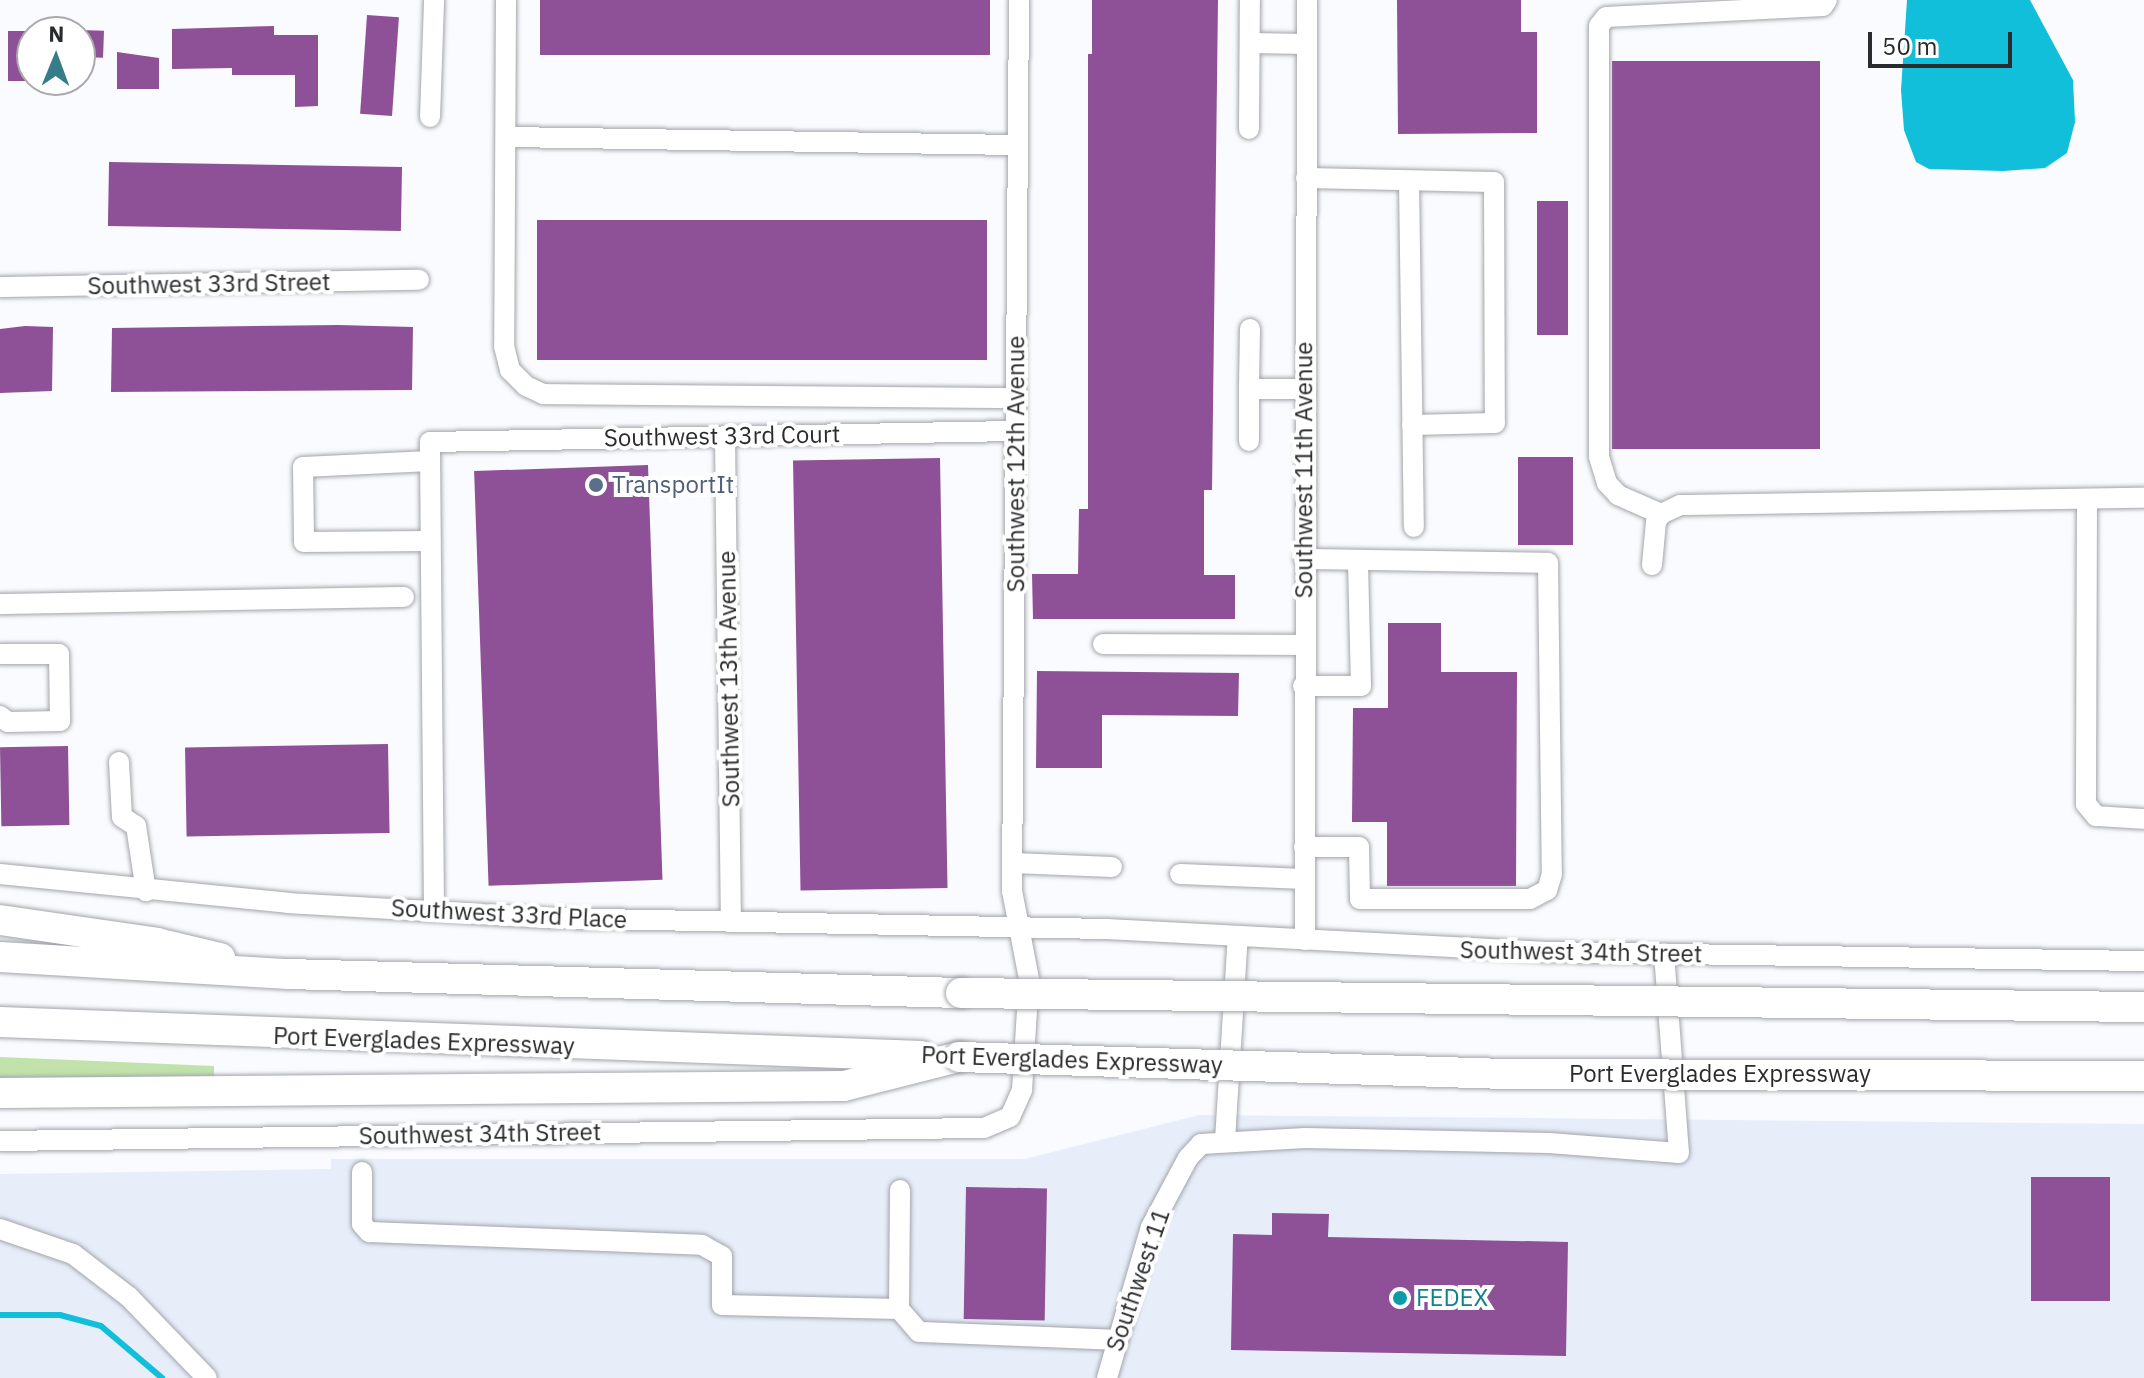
<!DOCTYPE html>
<html>
<head>
<meta charset="utf-8">
<style>
  body { margin:0 }
  #map { position:relative; width:2144px; height:1378px; overflow:hidden; background:#f9fbfe; font-family:"IBM Plex Sans",sans-serif }
  div>[style] { position:absolute }
  [style*='--x'] { left:calc(var(--x)*1px); top:calc(var(--y)*1px); width:calc(var(--w)*1px); rotate:calc(var(--a)*1deg) }
  .built>* { inset:0; background:#e7eefa }
  .green>* { inset:0; background:#c1e3ab }
  .water>* { inset:0; background:#11bfda }
  .stream>* { height:6px; margin:-3px; padding:0 3px; transform-origin:3px; border-radius:3px; background:#11bfda }
  .building>* { inset:0; background:#8e5096; transform-origin:0 0 }
  .roads { filter:drop-shadow(0 0 2px #a3a5aa) drop-shadow(0 0 2px #a3a5aa) }
  .minor>* { height:20px; margin:-10px; padding:0 10px; transform-origin:10px; border-radius:10px; background:#fff }
  .highway>* { height:30px; margin:-15px; padding:0 15px; transform-origin:15px; border-radius:15px; background:#fff }
  .bridges { filter:drop-shadow(0 0 2px #a3a5aa) drop-shadow(0 0 2px #a3a5aa) }
  .highway-bridge>* { height:30px; margin:-15px; padding:0 15px; transform-origin:15px; border-radius:15px; background:#fff }
  .dots>* { width:22px; height:22px; translate:-50% -50%; box-sizing:border-box; border:4px solid #fff; border-radius:50% }
  span { translate:-50% -50%; white-space:nowrap; text-align:center; line-height:1.15; -webkit-text-stroke:8px #fff; paint-order:stroke }
  .street-label { font-size:24px; color:#2a2b2d }
  .service-label { font-size:24px; color:#4e5e75 }
  .left { translate:0 -50%; text-align:left }
  .culture-label { font-size:24px; color:#0d838f }
  .north { position:absolute; left:16px; top:16px; width:80px; height:80px; box-sizing:border-box; background:#fff; border:2px solid #aaaaab; border-radius:50%; rotate:1deg; font-size:22px; font-weight:700; line-height:32px; text-align:center; color:#2a2b2d }
  .north::after { content:''; display:block; margin:auto; width:28px; height:36px; background:#377d89; clip-path:polygon(50% 0,100% 100%,50% 72%,0 100%) }
  .scale { position:absolute; left:1868px; top:32px; width:144px; height:36px; box-sizing:border-box; border:4px solid #2a2b2d; border-top:0; padding-left:10px; font-size:24px; line-height:28px; white-space:nowrap; color:#2a2b2d; -webkit-text-stroke:6px #fff; paint-order:stroke }
</style>
</head>
<body>
<div id="map">
  <div class="built">
    <div style="clip-path:polygon(1199px 1115px,2144px 1124px,2144px 1378px,0 1378px,0 1174px,331px 1169px,331px 1159px,1025px 1159px)"></div>
  </div>
  <div class="green">
    <div style="clip-path:polygon(0 1057px,214px 1066px,214px 1076px,0 1078px)"></div>
  </div>
  <div class="water">
    <div style="clip-path:polygon(1907px 0,2030px 0,2073px 80px,2075px 122px,2067px 153px,2045px 168px,2003px 171px,1929px 169px,1916px 162px,1904px 130px,1901px 90px)"></div>
  </div>
  <div class="stream">
    <div style="--x:0;--y:1315;--w:60;--a:0"></div>
    <div style="--x:60;--y:1315;--w:42;--a:15"></div>
    <div style="--x:101;--y:1326;--w:80;--a:40.4"></div>
  </div>
  <div class="building">
    <div style="left:540px;top:0;width:450px;height:55px"></div>
    <div style="clip-path:polygon(1092px 0,1218px 0,1212px 490px,1204px 490px,1204px 575px,1235px 575px,1235px 619px,1033px 619px,1032px 574px,1078px 574px,1079px 509px,1088px 509px,1088px 54px,1092px 54px)"></div>
    <div style="clip-path:polygon(1397px 0,1521px 0,1521px 32px,1537px 32px,1537px 133px,1398px 134px)"></div>
    <div style="left:367px;top:15px;width:32px;height:99px;rotate:4deg"></div>
    <div style="clip-path:polygon(274px 26px,274px 35px,318px 35px,318px 106px,295px 107px,295px 75px,232px 75px,232px 68px,172px 69px,172px 29px)"></div>
    <div style="left:80px;top:30px;width:24px;height:27px;rotate:2deg"></div>
    <div style="left:8px;top:31px;width:24px;height:50px"></div>
    <div style="clip-path:polygon(117px 52px,159px 58px,159px 89px,117px 89px)"></div>
    <div style="left:1612px;top:61px;width:208px;height:388px"></div>
    <div style="left:402px;top:167px;width:64px;height:293px;rotate:91deg"></div>
    <div style="left:1537px;top:201px;width:31px;height:134px"></div>
    <div style="left:537px;top:220px;width:450px;height:140px"></div>
    <div style="clip-path:polygon(338px 325px,413px 327px,412px 390px,111px 392px,112px 328px)"></div>
    <div style="clip-path:polygon(25px 326px,53px 327px,52px 391px,0 393px,0 329px)"></div>
    <div style="left:1518px;top:457px;width:55px;height:88px"></div>
    <div style="left:940px;top:458px;width:430px;height:147px;rotate:89deg"></div>
    <div style="left:648px;top:465px;width:415px;height:174px;rotate:88deg"></div>
    <div style="clip-path:polygon(1388px 623px,1441px 623px,1441px 672px,1517px 672px,1516px 886px,1387px 886px,1387px 822px,1352px 822px,1353px 708px,1388px 708px)"></div>
    <div style="clip-path:polygon(1037px 671px,1239px 673px,1238px 716px,1102px 715px,1102px 768px,1036px 768px)"></div>
    <div style="left:388px;top:744px;width:89px;height:203px;rotate:89deg"></div>
    <div style="left:68px;top:746px;width:79px;height:68px;rotate:89deg"></div>
    <div style="left:2031px;top:1177px;width:79px;height:124px"></div>
    <div style="left:966px;top:1187px;width:81px;height:132px;rotate:1deg"></div>
    <div style="clip-path:polygon(1272px 1213px,1329px 1214px,1328px 1237px,1568px 1242px,1566px 1356px,1231px 1350px,1233px 1234px,1272px 1235px)"></div>
  </div>
  <div class="roads">
    <div class="minor">
      <div style="--x:506;--y:0;--w:346;--a:90.3"></div>
      <div style="--x:504;--y:346;--w:25;--a:76"></div>
      <div style="--x:510;--y:370;--w:23;--a:45"></div>
      <div style="--x:526;--y:386;--w:19;--a:25"></div>
      <div style="--x:543;--y:394;--w:473;--a:0.5"></div>
      <div style="--x:1250;--y:43;--w:57;--a:1"></div>
      <div style="--x:430;--y:117;--w:117;--a:-88"></div>
      <div style="--x:1249;--y:129;--w:129;--a:-89.6"></div>
      <div style="--x:507;--y:137;--w:511;--a:0.9"></div>
      <div style="--x:1306;--y:178;--w:188;--a:1.2"></div>
      <div style="--x:1494;--y:182;--w:241;--a:89.8"></div>
      <div style="--x:1495;--y:423;--w:83;--a:178.6"></div>
      <div style="--x:1409;--y:181;--w:346;--a:89.2"></div>
      <div style="--x:0;--y:287;--w:419;--a:-1"></div>
      <div style="--x:1250;--y:329;--w:60;--a:91"></div>
      <div style="--x:1249;--y:389;--w:56;--a:0"></div>
      <div style="--x:725;--y:436;--w:486;--a:89.3"></div>
      <div style="--x:1249;--y:441;--w:52;--a:-90"></div>
      <div style="--x:430;--y:461;--w:127;--a:177.3"></div>
      <div style="--x:303;--y:467;--w:75;--a:89.2"></div>
      <div style="--x:304;--y:542;--w:126;--a:-0.5"></div>
      <div style="--x:2087;--y:500;--w:304;--a:90.2"></div>
      <div style="--x:2086;--y:804;--w:16;--a:50"></div>
      <div style="--x:2096;--y:816;--w:48;--a:3.6"></div>
      <div style="--x:1661;--y:514;--w:47;--a:-156.2"></div>
      <div style="--x:1618;--y:495;--w:16;--a:-133"></div>
      <div style="--x:1607;--y:483;--w:28;--a:-107"></div>
      <div style="--x:1599;--y:456;--w:430;--a:-90"></div>
      <div style="--x:1599;--y:26;--w:11;--a:-52"></div>
      <div style="--x:1606;--y:17;--w:217;--a:-2.9"></div>
      <div style="--x:1823;--y:6;--w:7;--a:-56"></div>
      <div style="--x:1304;--y:559;--w:244;--a:0.9"></div>
      <div style="--x:1548;--y:563;--w:311;--a:89.3"></div>
      <div style="--x:1552;--y:874;--w:17;--a:107"></div>
      <div style="--x:1547;--y:890;--w:19;--a:152"></div>
      <div style="--x:1530;--y:899;--w:170;--a:180"></div>
      <div style="--x:1360;--y:899;--w:52;--a:-91.1"></div>
      <div style="--x:1359;--y:847;--w:55;--a:180"></div>
      <div style="--x:1652;--y:565;--w:43;--a:-84.7"></div>
      <div style="--x:1656;--y:522;--w:9;--a:-58"></div>
      <div style="--x:1661;--y:514;--w:21;--a:-25"></div>
      <div style="--x:1680;--y:505;--w:464;--a:-0.9"></div>
      <div style="--x:0;--y:604;--w:404;--a:-1"></div>
      <div style="--x:1103;--y:644;--w:200;--a:0.3"></div>
      <div style="--x:0;--y:654;--w:59;--a:0"></div>
      <div style="--x:59;--y:654;--w:67;--a:89.1"></div>
      <div style="--x:60;--y:721;--w:52;--a:178.9"></div>
      <div style="--x:8;--y:722;--w:10;--a:-143"></div>
      <div style="--x:1303;--y:686;--w:58;--a:0"></div>
      <div style="--x:1361;--y:686;--w:126;--a:-91.4"></div>
      <div style="--x:119;--y:762;--w:55;--a:86.9"></div>
      <div style="--x:122;--y:817;--w:17;--a:33"></div>
      <div style="--x:136;--y:826;--w:66;--a:81.3"></div>
      <div style="--x:1013;--y:863;--w:99;--a:2.3"></div>
      <div style="--x:0;--y:874;--w:289;--a:5.7"></div>
      <div style="--x:288;--y:903;--w:260;--a:3.3"></div>
      <div style="--x:548;--y:918;--w:559;--a:1.13"></div>
      <div style="--x:1107;--y:929;--w:436;--a:3"></div>
      <div style="--x:1542;--y:952;--w:602;--a:0.86"></div>
      <div style="--x:1180;--y:874;--w:125;--a:2.3"></div>
      <div style="--x:434;--y:911;--w:469;--a:-90.5"></div>
      <div style="--x:430;--y:442;--w:585;--a:-1.08"></div>
      <div style="--x:1305;--y:940;--w:940;--a:-89.88"></div>
      <div style="--x:1225;--y:1140;--w:204;--a:-86.4"></div>
      <div style="--x:0;--y:1141;--w:984;--a:-0.76"></div>
      <div style="--x:984;--y:1128;--w:28;--a:-23"></div>
      <div style="--x:1010;--y:1117;--w:30;--a:-66"></div>
      <div style="--x:1022;--y:1090;--w:111;--a:-86.4"></div>
      <div style="--x:1029;--y:979;--w:90;--a:-100.9"></div>
      <div style="--x:1012;--y:891;--w:891;--a:-89.55"></div>
      <div style="--x:362;--y:1172;--w:52;--a:90"></div>
      <div style="--x:362;--y:1224;--w:11;--a:49"></div>
      <div style="--x:369;--y:1232;--w:333;--a:2.2"></div>
      <div style="--x:702;--y:1245;--w:23;--a:29"></div>
      <div style="--x:722;--y:1256;--w:49;--a:90"></div>
      <div style="--x:722;--y:1305;--w:177;--a:1.3"></div>
      <div style="--x:899;--y:1309;--w:30;--a:49"></div>
      <div style="--x:919;--y:1332;--w:197;--a:2.3"></div>
      <div style="--x:0;--y:1229;--w:77;--a:18.9"></div>
      <div style="--x:73;--y:1254;--w:71;--a:37.5"></div>
      <div style="--x:129;--y:1297;--w:112;--a:46.1"></div>
      <div style="--x:899;--y:1309;--w:119;--a:-89.5"></div>
      <div style="--x:1107;--y:1378;--w:157;--a:-73.8"></div>
      <div style="--x:1151;--y:1227;--w:78;--a:-61.8"></div>
      <div style="--x:1188;--y:1158;--w:19;--a:-47"></div>
      <div style="--x:1201;--y:1144;--w:104;--a:-3.3"></div>
      <div style="--x:1305;--y:1138;--w:244;--a:1.2"></div>
      <div style="--x:1549;--y:1143;--w:130;--a:4.4"></div>
      <div style="--x:1679;--y:1153;--w:200;--a:-94.3"></div>
    </div>
    <div class="highway">
      <div style="--x:0;--y:920;--w:159;--a:8.3"></div>
      <div style="--x:157;--y:943;--w:65;--a:13.4"></div>
      <div style="--x:0;--y:957;--w:289;--a:3.4"></div>
      <div style="--x:288;--y:974;--w:673;--a:1.62"></div>
      <div style="--x:0;--y:1022;--w:922;--a:2.11"></div>
      <div style="--x:0;--y:1093;--w:844;--a:-0.48"></div>
      <div style="--x:844;--y:1086;--w:119;--a:-14.2"></div>
    </div>
  </div>
  <div class="bridges">
    <div class="highway-bridge">
      <div style="--x:961;--y:993;--w:1183;--a:0.68"></div>
      <div style="--x:959;--y:1057;--w:546;--a:1.78"></div>
      <div style="--x:1505;--y:1074;--w:639;--a:0.18"></div>
    </div>
  </div>
  <div class="dots">
    <div style="left:596px;top:485px;background:#5c6f8a"></div>
    <div style="left:1400px;top:1298px;background:#0f9aa8"></div>
  </div>
  <div class="street-label">
    <span style="left:209px;top:284px;rotate:-1deg">Southwest 33rd Street</span>
    <span style="left:722px;top:436px;rotate:-1deg">Southwest 33rd Court</span>
    <span style="left:1016px;top:464px;rotate:-90deg">Southwest 12th Avenue</span>
    <span style="left:1304px;top:470px;rotate:-90deg">Southwest 11th Avenue</span>
    <span style="left:729px;top:679px;rotate:-91deg">Southwest 13th Avenue</span>
    <span style="left:509px;top:914px;rotate:3deg">Southwest 33rd Place</span>
    <span style="left:1581px;top:952px;rotate:1deg">Southwest 34th Street</span>
    <span style="left:424px;top:1041px;rotate:2deg">Port Everglades Expressway</span>
    <span style="left:1072px;top:1060px;rotate:2deg">Port Everglades Expressway</span>
    <span style="left:1720px;top:1074px">Port Everglades Expressway</span>
    <span style="left:480px;top:1134px;rotate:-1deg">Southwest 34th Street</span>
    <span style="left:1138px;top:1280px;rotate:-71deg">Southwest 11</span>
  </div>
  <div class="service-label">
    <span class="left" style="left:612px;top:485px">TransportIt</span>
  </div>
  <div class="culture-label">
    <span class="left" style="left:1416px;top:1298px">FEDEX</span>
  </div>
  <div class="north">N</div>
  <div class="scale">50 m</div>
</div>
</body>
</html>
